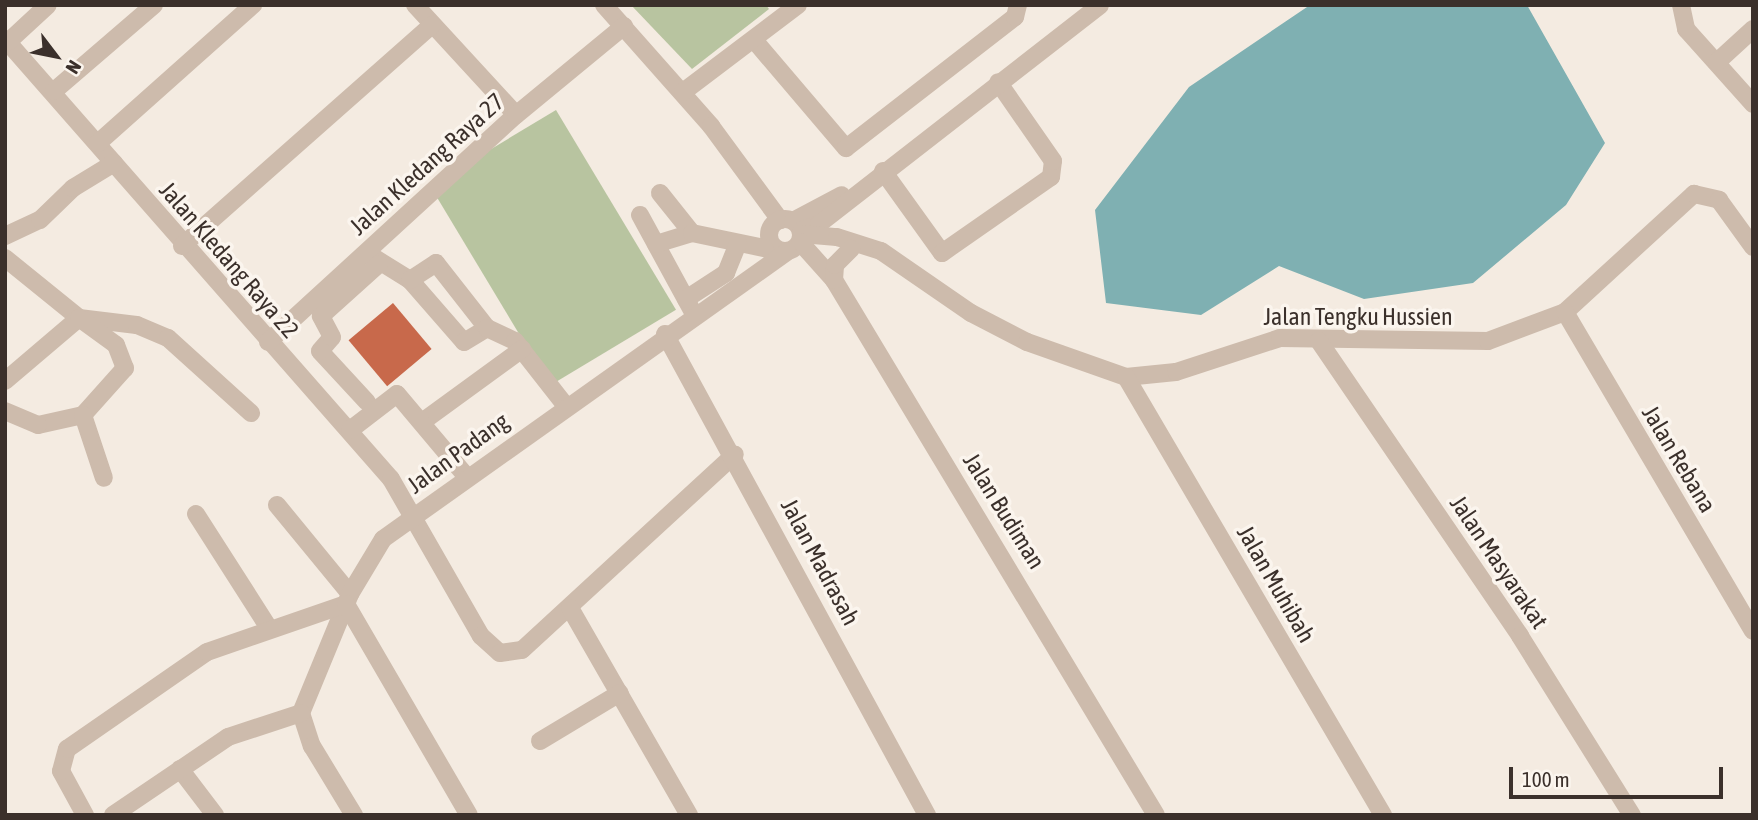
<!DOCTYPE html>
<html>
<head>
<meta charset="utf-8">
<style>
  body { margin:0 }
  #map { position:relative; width:1758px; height:820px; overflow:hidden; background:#f4ebe1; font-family:"Asap Condensed",sans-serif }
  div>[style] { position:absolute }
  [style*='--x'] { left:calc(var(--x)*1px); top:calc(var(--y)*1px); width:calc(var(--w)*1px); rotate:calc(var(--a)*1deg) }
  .green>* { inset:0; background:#b8c4a0; transform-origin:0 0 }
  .water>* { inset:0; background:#7fb0b2 }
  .building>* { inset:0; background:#c8694b; transform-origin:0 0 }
  .minor>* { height:18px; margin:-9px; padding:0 9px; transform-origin:9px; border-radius:9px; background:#cdbbac }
  .minor>.ring { margin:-9px; padding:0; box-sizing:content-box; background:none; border:18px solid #cdbbac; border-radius:50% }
  span { translate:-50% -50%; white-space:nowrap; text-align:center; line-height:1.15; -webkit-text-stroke:7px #fbf5ee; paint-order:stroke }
  .street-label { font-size:24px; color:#3b302b }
  .frame { position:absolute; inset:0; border:7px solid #3b302b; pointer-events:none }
  .north { position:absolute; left:21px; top:21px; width:70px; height:70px; -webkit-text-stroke:5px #fbf5ee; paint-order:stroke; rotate:122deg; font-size:19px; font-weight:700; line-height:28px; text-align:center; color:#3b302b }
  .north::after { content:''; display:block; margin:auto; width:24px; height:32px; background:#3b302b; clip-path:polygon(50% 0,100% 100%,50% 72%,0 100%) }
  .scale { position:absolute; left:1509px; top:767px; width:214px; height:32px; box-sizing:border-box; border:4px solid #3b302b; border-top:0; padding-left:9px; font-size:21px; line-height:24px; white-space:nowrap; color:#3b302b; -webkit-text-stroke:5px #fbf5ee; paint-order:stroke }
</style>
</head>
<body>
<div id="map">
  <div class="green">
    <div style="clip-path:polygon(631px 5px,766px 5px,769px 9px,692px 69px)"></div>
    <div style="left:556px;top:110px;width:233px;height:147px;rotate:59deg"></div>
  </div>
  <div class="water">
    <div style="clip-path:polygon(1310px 5px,1527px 5px,1605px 143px,1566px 205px,1473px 283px,1364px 299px,1279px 266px,1201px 315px,1106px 303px,1095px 210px,1189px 87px)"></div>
  </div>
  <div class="building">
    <div style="left:393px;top:303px;width:60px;height:58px;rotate:50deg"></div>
  </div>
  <div class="minor">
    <div style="--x:415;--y:5;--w:149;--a:47.4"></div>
    <div style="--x:604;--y:5;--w:162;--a:48.5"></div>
    <div style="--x:711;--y:126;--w:117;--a:53.7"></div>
    <div style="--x:1681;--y:5;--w:25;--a:78"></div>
    <div style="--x:1686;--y:29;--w:101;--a:48.2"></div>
    <div style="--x:5;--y:39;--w:585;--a:48.74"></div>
    <div style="--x:391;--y:479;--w:181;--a:60.2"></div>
    <div style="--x:481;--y:636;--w:25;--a:42"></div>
    <div style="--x:500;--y:653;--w:22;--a:-8"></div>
    <div style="--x:522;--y:650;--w:289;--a:-42.6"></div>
    <div style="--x:754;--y:40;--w:142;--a:49.6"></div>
    <div style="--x:846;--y:148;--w:214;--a:-37.8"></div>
    <div style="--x:1015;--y:17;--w:12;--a:-76"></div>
    <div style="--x:8;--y:42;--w:54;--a:-42.8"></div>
    <div style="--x:1717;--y:62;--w:49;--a:-42.5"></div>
    <div style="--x:54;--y:91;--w:132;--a:-40.7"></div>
    <div style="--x:683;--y:92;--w:144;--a:-37.1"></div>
    <div style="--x:98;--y:143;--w:208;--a:-41.7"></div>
    <div style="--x:883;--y:171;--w:101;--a:54.3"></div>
    <div style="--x:942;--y:253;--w:133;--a:-34.9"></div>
    <div style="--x:1051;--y:177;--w:16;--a:-83"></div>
    <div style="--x:1053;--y:161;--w:96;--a:-124.8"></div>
    <div style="--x:660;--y:193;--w:51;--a:51.3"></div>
    <div style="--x:640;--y:215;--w:113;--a:61.4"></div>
    <div class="ring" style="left:769px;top:219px;width:14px;height:14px"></div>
    <div style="--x:793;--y:221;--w:55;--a:-28"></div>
    <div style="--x:802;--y:230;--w:18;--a:-19"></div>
    <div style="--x:819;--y:224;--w:356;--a:-37.9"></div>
    <div style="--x:801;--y:234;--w:36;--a:5"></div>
    <div style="--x:837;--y:237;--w:46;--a:17.7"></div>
    <div style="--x:881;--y:251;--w:109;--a:34.6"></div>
    <div style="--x:971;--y:313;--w:63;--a:27.4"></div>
    <div style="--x:1027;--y:342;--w:105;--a:19.5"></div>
    <div style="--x:1126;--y:377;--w:50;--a:-5.7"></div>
    <div style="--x:1176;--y:372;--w:109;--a:-18.1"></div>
    <div style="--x:1280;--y:338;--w:208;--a:0.8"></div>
    <div style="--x:1488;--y:341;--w:82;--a:-20.6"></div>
    <div style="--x:1565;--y:312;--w:175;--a:-42.5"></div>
    <div style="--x:1694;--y:194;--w:26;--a:13"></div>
    <div style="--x:1719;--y:200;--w:58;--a:54.1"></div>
    <div style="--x:5;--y:236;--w:38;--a:-25"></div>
    <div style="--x:40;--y:220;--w:46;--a:-44.1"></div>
    <div style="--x:73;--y:188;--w:48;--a:-31.4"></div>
    <div style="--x:800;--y:242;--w:51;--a:48.2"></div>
    <div style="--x:834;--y:280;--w:624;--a:58.96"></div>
    <div style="--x:656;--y:244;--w:38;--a:-17"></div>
    <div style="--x:692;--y:233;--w:74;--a:11.8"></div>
    <div style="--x:182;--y:246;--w:334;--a:-41.5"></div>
    <div style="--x:373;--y:257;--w:44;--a:31.9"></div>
    <div style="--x:410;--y:280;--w:82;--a:48.9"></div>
    <div style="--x:464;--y:342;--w:27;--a:-31"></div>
    <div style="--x:5;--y:258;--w:95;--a:39"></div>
    <div style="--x:79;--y:318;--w:58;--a:6.9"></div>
    <div style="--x:137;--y:325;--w:34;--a:23"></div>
    <div style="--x:168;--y:338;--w:112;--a:42.1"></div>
    <div style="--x:410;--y:280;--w:31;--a:-33"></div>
    <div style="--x:436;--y:263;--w:83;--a:51.9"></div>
    <div style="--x:487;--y:328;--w:31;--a:25"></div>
    <div style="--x:515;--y:341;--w:81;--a:52"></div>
    <div style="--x:834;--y:280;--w:15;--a:-86"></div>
    <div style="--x:835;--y:265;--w:23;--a:-45"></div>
    <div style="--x:686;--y:299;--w:48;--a:-33"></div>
    <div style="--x:726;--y:273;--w:32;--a:-68"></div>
    <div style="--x:1565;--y:312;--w:370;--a:59.5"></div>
    <div style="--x:665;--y:334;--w:548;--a:61.42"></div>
    <div style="--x:1319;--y:341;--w:357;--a:55.7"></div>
    <div style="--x:1520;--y:636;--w:211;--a:58"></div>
    <div style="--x:268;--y:342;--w:336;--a:-42.5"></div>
    <div style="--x:516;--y:115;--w:140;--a:-39.5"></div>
    <div style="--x:1126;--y:377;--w:508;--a:59.6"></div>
    <div style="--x:5;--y:381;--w:97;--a:-40.4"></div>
    <div style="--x:79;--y:318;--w:46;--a:36.1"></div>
    <div style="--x:116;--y:345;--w:25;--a:69"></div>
    <div style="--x:125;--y:368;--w:63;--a:131.8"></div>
    <div style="--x:83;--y:415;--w:46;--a:167.5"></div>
    <div style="--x:38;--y:425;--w:36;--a:-157"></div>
    <div style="--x:367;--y:402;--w:69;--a:-132.7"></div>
    <div style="--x:320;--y:351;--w:18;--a:-49"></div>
    <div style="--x:332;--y:337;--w:24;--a:-118"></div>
    <div style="--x:321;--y:316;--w:78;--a:-41.9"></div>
    <div style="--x:83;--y:415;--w:66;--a:71.6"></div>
    <div style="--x:422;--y:422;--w:124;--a:-36.1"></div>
    <div style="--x:350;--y:430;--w:59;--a:-37.5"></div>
    <div style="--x:397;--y:394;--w:109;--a:49.9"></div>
    <div style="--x:277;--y:505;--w:115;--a:50.6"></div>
    <div style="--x:196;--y:514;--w:135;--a:57.4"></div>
    <div style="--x:570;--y:608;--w:239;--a:60.1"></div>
    <div style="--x:301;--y:713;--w:129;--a:-67.6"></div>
    <div style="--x:350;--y:594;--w:64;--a:-59"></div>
    <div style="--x:383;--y:539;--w:496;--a:-35.4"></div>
    <div style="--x:301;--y:713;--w:35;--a:72"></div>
    <div style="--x:312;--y:746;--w:81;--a:58.7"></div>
    <div style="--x:540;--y:741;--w:93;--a:-31"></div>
    <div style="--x:180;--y:769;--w:58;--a:52.7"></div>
    <div style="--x:85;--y:815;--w:50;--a:-118.6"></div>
    <div style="--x:61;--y:771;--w:23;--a:-75"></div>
    <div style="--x:67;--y:749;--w:170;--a:-34.7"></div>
    <div style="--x:207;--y:652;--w:147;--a:-19.1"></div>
    <div style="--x:346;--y:604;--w:244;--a:59.8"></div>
    <div style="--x:113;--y:815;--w:139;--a:-34.1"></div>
    <div style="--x:228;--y:737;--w:77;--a:-18.2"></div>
  </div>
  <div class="street-label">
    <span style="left:427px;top:164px;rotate:-42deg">Jalan Kledang Raya 27</span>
    <span style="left:229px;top:260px;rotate:49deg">Jalan Kledang Raya 22</span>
    <span style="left:1358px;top:317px">Jalan Tengku Hussien</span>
    <span style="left:458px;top:453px;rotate:-36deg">Jalan Padang</span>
    <span style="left:1679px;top:459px;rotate:59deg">Jalan Rebana</span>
    <span style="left:1004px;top:511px;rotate:58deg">Jalan Budiman</span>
    <span style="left:820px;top:562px;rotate:62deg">Jalan Madrasah</span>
    <span style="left:1499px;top:562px;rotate:56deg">Jalan Masyarakat</span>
    <span style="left:1276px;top:584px;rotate:60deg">Jalan Muhibah</span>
  </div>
  <div class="frame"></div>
  <div class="north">N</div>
  <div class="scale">100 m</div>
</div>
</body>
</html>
